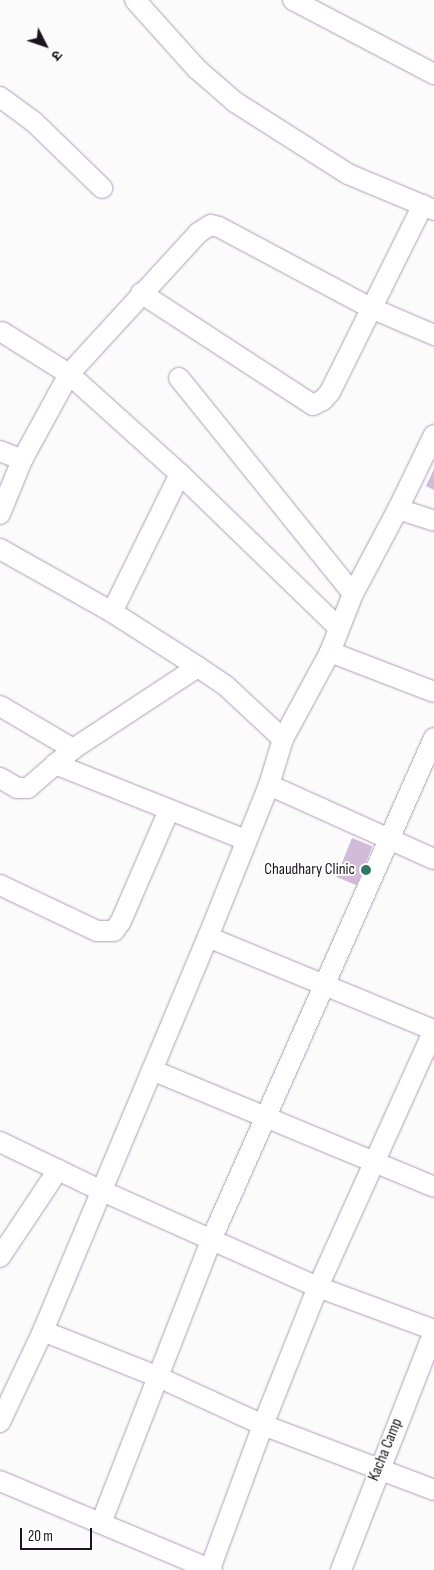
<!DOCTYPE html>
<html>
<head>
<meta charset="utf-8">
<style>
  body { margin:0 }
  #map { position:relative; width:434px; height:1570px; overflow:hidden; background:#fbfbfb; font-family:"Sofia Sans Condensed","Noto Sans Devanagari",sans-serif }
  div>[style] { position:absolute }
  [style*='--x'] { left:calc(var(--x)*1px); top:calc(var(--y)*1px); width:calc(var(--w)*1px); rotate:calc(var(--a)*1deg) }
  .building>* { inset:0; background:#d1bbd8; transform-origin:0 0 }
  .roads { filter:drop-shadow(0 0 1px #b09bb7) drop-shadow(0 0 1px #b09bb7) }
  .street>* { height:20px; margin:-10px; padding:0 10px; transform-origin:10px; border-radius:10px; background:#fff }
  .dots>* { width:14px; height:14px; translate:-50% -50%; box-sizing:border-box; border:2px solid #fff; border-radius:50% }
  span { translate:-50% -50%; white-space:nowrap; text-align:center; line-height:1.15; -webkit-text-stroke:4px #fff; paint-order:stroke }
  .poi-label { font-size:16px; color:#1b131d }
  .right { translate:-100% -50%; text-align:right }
  .street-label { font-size:16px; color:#1b131d }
  .north { position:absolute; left:20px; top:20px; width:50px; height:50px; -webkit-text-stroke:4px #fff; paint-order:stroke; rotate:131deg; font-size:14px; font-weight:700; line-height:20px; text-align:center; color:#1b131d }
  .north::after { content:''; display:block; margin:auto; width:18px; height:22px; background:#1b131d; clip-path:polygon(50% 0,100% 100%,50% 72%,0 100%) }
  .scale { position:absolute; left:20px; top:1528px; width:72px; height:22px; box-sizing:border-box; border:2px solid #1b131d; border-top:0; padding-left:6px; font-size:15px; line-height:18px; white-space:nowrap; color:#1b131d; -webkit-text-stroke:4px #fff; paint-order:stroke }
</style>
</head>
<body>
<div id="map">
  <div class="building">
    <div style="clip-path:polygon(434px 469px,434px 490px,426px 486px)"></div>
    <div style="left:352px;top:838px;width:22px;height:42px;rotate:22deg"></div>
  </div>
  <div class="roads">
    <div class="street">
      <div style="--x:135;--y:0;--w:93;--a:48.1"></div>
      <div style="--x:197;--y:69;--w:50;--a:41"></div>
      <div style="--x:235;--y:102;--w:134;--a:32.5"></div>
      <div style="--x:348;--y:174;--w:93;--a:22.7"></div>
      <div style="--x:293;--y:0;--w:159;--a:27.7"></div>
      <div style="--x:0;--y:97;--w:42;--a:36.3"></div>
      <div style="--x:34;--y:122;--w:95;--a:44.1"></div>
      <div style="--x:141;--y:293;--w:205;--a:33.1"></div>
      <div style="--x:313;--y:405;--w:11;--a:-27"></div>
      <div style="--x:323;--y:400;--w:11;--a:-49"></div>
      <div style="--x:330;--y:392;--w:209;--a:-63.6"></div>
      <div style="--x:2;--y:332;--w:79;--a:32.1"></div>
      <div style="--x:69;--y:374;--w:149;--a:42"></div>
      <div style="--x:180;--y:474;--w:220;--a:44.1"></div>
      <div style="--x:179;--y:378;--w:277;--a:51.1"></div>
      <div style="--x:0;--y:451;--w:24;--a:22"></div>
      <div style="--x:398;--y:509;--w:38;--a:18"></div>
      <div style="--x:0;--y:514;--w:58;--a:-67.8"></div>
      <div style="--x:22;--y:460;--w:98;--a:-61.3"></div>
      <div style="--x:69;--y:374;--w:191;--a:-47.5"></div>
      <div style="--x:198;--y:233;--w:15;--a:-32"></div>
      <div style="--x:211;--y:225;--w:8;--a:14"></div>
      <div style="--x:219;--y:227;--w:172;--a:28.1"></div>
      <div style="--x:371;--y:308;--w:69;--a:23.2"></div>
      <div style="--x:0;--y:549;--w:129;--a:29.4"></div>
      <div style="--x:112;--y:612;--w:102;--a:32.6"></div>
      <div style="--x:198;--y:667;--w:34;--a:34"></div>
      <div style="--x:226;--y:686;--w:78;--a:42.9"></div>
      <div style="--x:112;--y:612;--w:154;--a:-63.8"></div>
      <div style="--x:330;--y:652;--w:111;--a:21"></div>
      <div style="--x:0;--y:706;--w:85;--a:30.5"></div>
      <div style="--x:55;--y:764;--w:206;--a:21.7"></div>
      <div style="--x:0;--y:778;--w:20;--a:30"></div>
      <div style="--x:17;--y:788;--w:11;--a:0"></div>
      <div style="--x:28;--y:788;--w:60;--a:-40.9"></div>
      <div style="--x:73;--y:749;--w:149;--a:-33.3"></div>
      <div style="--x:269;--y:785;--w:181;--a:24.2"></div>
      <div style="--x:0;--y:885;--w:107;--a:25.4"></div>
      <div style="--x:97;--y:931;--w:17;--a:0"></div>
      <div style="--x:114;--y:931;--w:12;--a:-55"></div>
      <div style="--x:121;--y:921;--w:121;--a:-66.6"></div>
      <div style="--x:208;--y:937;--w:244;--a:22.4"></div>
      <div style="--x:152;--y:1070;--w:305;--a:22.5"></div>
      <div style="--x:0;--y:1142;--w:113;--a:25.7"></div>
      <div style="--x:102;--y:1191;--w:236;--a:24"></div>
      <div style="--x:318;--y:1287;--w:124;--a:20.3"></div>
      <div style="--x:0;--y:1257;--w:105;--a:-56.3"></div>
      <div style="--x:43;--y:1331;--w:122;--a:21.7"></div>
      <div style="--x:156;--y:1376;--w:118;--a:24.6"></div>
      <div style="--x:263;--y:1425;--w:183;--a:20.8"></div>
      <div style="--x:0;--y:1422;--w:101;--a:-64.7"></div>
      <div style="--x:43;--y:1331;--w:427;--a:-67.3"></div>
      <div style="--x:208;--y:937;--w:164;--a:-68.1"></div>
      <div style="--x:269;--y:785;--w:48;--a:-73.1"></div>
      <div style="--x:283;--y:739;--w:99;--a:-61.6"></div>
      <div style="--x:330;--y:652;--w:62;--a:-68.4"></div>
      <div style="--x:353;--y:594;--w:96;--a:-62.1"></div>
      <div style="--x:398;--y:509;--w:82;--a:-64.1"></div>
      <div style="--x:0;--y:1481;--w:230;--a:22.8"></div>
      <div style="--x:101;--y:1523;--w:306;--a:-68.7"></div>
      <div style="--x:212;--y:1238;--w:547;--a:-66.06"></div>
      <div style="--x:210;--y:1569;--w:153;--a:-69.8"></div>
      <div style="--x:263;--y:1425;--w:149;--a:-68.3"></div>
      <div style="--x:318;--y:1287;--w:282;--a:-65.7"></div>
      <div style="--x:341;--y:1570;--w:256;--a:-68.7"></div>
    </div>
  </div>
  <div class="dots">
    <div style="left:366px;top:870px;background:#33776a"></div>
  </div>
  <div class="poi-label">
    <span class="right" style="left:355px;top:870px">Chaudhary Clinic</span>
  </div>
  <div class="street-label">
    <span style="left:386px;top:1450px;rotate:-68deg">Kacha Camp</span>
  </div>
  <div class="north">उ</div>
  <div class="scale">20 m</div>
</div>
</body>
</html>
